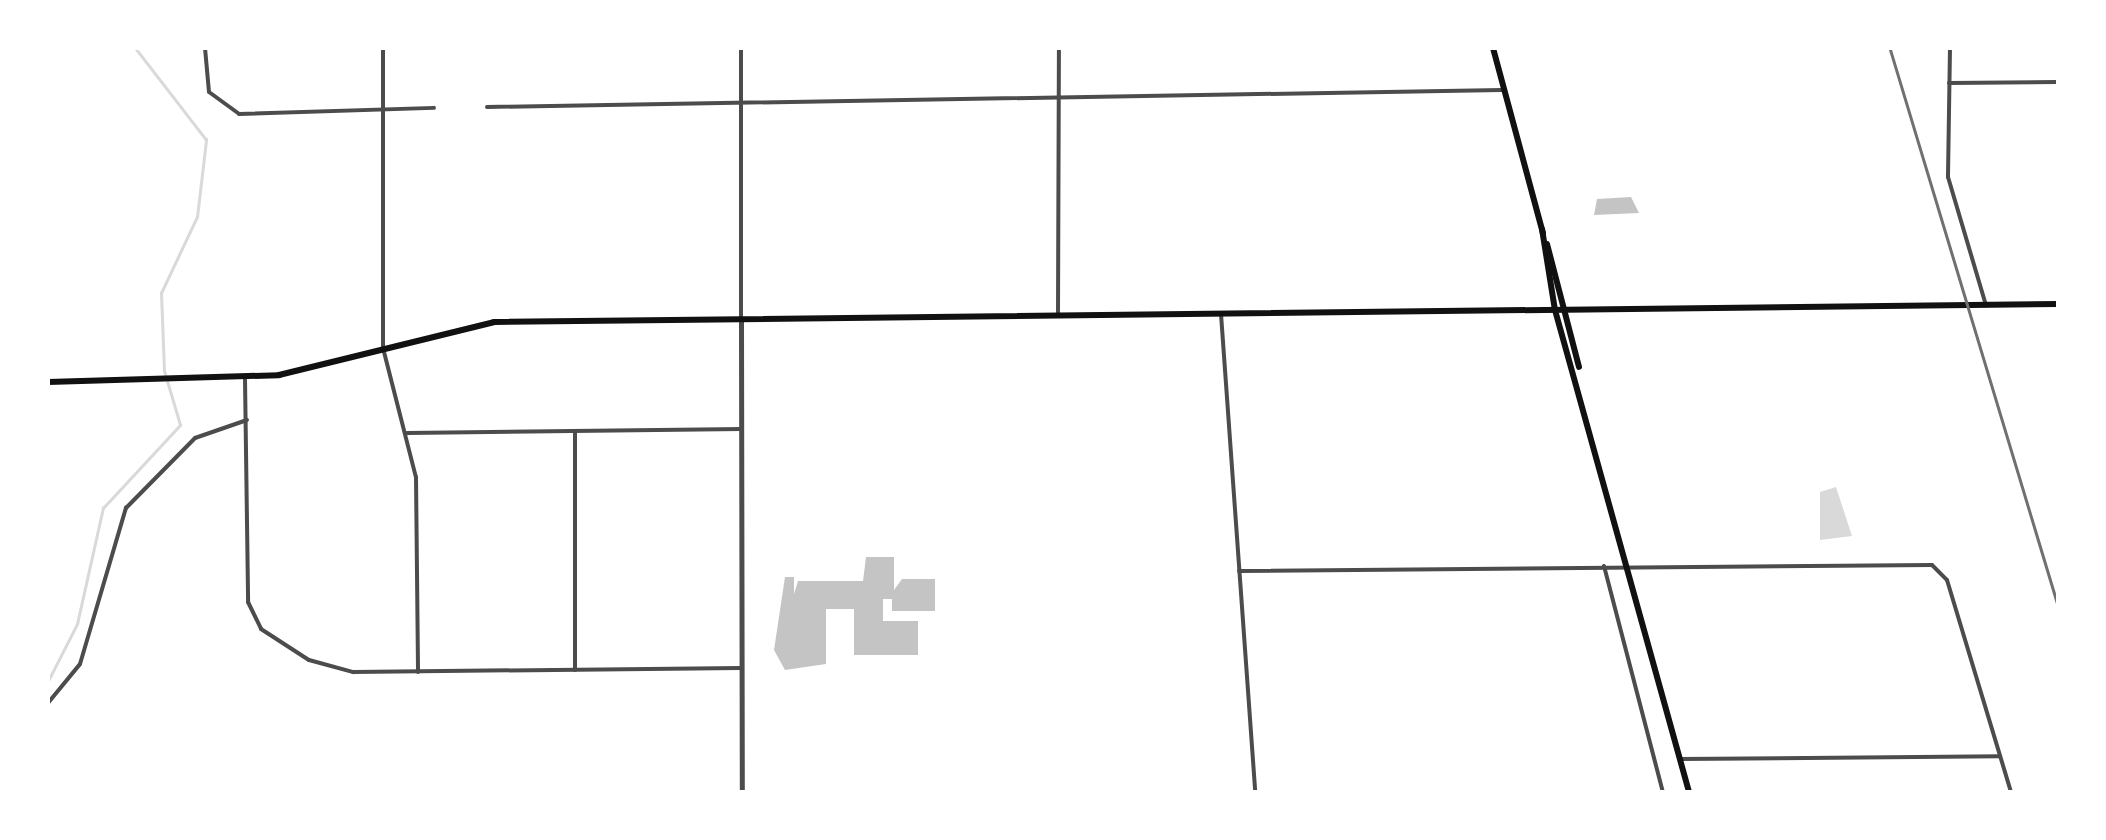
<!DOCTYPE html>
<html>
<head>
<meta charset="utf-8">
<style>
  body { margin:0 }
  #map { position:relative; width:2106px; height:840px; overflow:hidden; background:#fff; font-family:Overpass,sans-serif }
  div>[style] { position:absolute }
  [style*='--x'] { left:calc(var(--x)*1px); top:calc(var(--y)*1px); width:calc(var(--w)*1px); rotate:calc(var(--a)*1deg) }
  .water>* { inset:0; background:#d9d9d9 }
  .stream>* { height:2.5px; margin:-1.25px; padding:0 1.25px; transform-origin:1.25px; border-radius:1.25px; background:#d9d9d9 }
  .building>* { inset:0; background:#c4c4c4 }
  .minor>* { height:4px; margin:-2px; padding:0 2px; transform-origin:2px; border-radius:2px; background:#4c4c4c }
  .tertiary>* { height:5px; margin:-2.5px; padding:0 2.5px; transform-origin:2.5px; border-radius:2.5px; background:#4c4c4c }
  .secondary>* { height:6px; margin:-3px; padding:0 3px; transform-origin:3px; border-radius:3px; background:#111 }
  .rail>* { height:2.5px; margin:-1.25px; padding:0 1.25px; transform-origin:1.25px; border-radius:1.25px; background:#707070 }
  span { translate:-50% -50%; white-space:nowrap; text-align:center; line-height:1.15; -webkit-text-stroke:10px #fff; paint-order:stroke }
  .frame { position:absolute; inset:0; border:50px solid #fff; pointer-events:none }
</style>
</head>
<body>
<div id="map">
  <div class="water">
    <div style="clip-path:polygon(1836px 487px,1852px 536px,1820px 540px,1820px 492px)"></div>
  </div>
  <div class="stream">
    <div style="--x:48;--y:681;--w:64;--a:-63"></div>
    <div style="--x:77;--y:624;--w:119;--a:-77.4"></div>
    <div style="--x:103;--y:508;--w:113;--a:-47.1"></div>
    <div style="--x:180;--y:425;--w:56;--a:-106.5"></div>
    <div style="--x:164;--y:371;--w:78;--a:-92.2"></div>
    <div style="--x:161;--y:293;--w:84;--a:-64.7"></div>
    <div style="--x:197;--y:217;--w:78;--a:-83.3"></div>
    <div style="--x:206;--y:140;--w:116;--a:-127.7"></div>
  </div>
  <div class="building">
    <div style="clip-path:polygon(1631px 197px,1639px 213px,1594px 215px,1597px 199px)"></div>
    <div style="clip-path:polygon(866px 557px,894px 557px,894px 590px,902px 579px,935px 579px,935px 611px,892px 611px,892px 599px,883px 599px,883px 621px,918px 621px,918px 655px,854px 655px,854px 609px,826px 609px,826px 664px,785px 670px,774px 650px,785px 577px,794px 577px,794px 594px,798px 581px,863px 581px)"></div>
  </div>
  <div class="minor">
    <div style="--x:205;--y:48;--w:44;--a:84.8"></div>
    <div style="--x:209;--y:92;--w:37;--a:36"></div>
    <div style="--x:239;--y:114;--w:195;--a:-1.8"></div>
    <div style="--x:383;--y:48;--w:300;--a:90"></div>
    <div style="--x:383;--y:348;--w:133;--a:75.7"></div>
    <div style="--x:416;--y:477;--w:195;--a:89.4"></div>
    <div style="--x:741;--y:48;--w:270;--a:90"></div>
    <div style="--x:1950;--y:48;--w:129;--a:90.9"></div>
    <div style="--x:1948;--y:177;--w:134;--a:73.5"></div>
    <div style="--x:1949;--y:83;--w:109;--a:-0.5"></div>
    <div style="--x:487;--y:107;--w:1015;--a:-0.96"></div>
    <div style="--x:1058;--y:313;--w:265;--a:-89.8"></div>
    <div style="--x:1221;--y:314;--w:479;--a:85.9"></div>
    <div style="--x:245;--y:379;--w:223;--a:89.2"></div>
    <div style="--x:248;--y:602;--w:30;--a:64"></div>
    <div style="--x:261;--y:629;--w:57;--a:32.9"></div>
    <div style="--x:309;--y:660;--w:46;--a:15.3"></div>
    <div style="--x:353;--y:672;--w:388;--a:-0.6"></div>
    <div style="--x:575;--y:431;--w:239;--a:90"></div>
    <div style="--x:407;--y:433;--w:335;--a:-0.7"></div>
    <div style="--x:1604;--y:566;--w:234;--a:75.4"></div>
    <div style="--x:1239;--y:571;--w:693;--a:-0.5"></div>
    <div style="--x:1932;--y:565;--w:21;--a:45"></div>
    <div style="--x:1947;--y:580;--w:221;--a:73.2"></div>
    <div style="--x:48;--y:703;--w:50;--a:-50.6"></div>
    <div style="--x:80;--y:664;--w:163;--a:-73.6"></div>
    <div style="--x:126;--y:508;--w:98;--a:-45.4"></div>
    <div style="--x:195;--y:438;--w:55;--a:-19.1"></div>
    <div style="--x:1680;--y:759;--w:320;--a:-0.5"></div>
  </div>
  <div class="tertiary">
    <div style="--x:741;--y:321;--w:471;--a:89.9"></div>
  </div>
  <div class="secondary">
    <div style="--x:1493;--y:48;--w:192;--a:74.9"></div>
    <div style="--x:1542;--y:229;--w:82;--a:80.9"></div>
    <div style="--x:1555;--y:310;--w:500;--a:74.46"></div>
    <div style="--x:1547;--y:244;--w:127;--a:75.4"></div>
    <div style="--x:48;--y:382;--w:231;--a:-1.7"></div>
    <div style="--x:279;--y:375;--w:221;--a:-13.8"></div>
    <div style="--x:494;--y:322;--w:1564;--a:-0.66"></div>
  </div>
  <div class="rail">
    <div style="--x:1890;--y:48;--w:582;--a:73.22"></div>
  </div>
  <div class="frame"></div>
</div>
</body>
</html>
